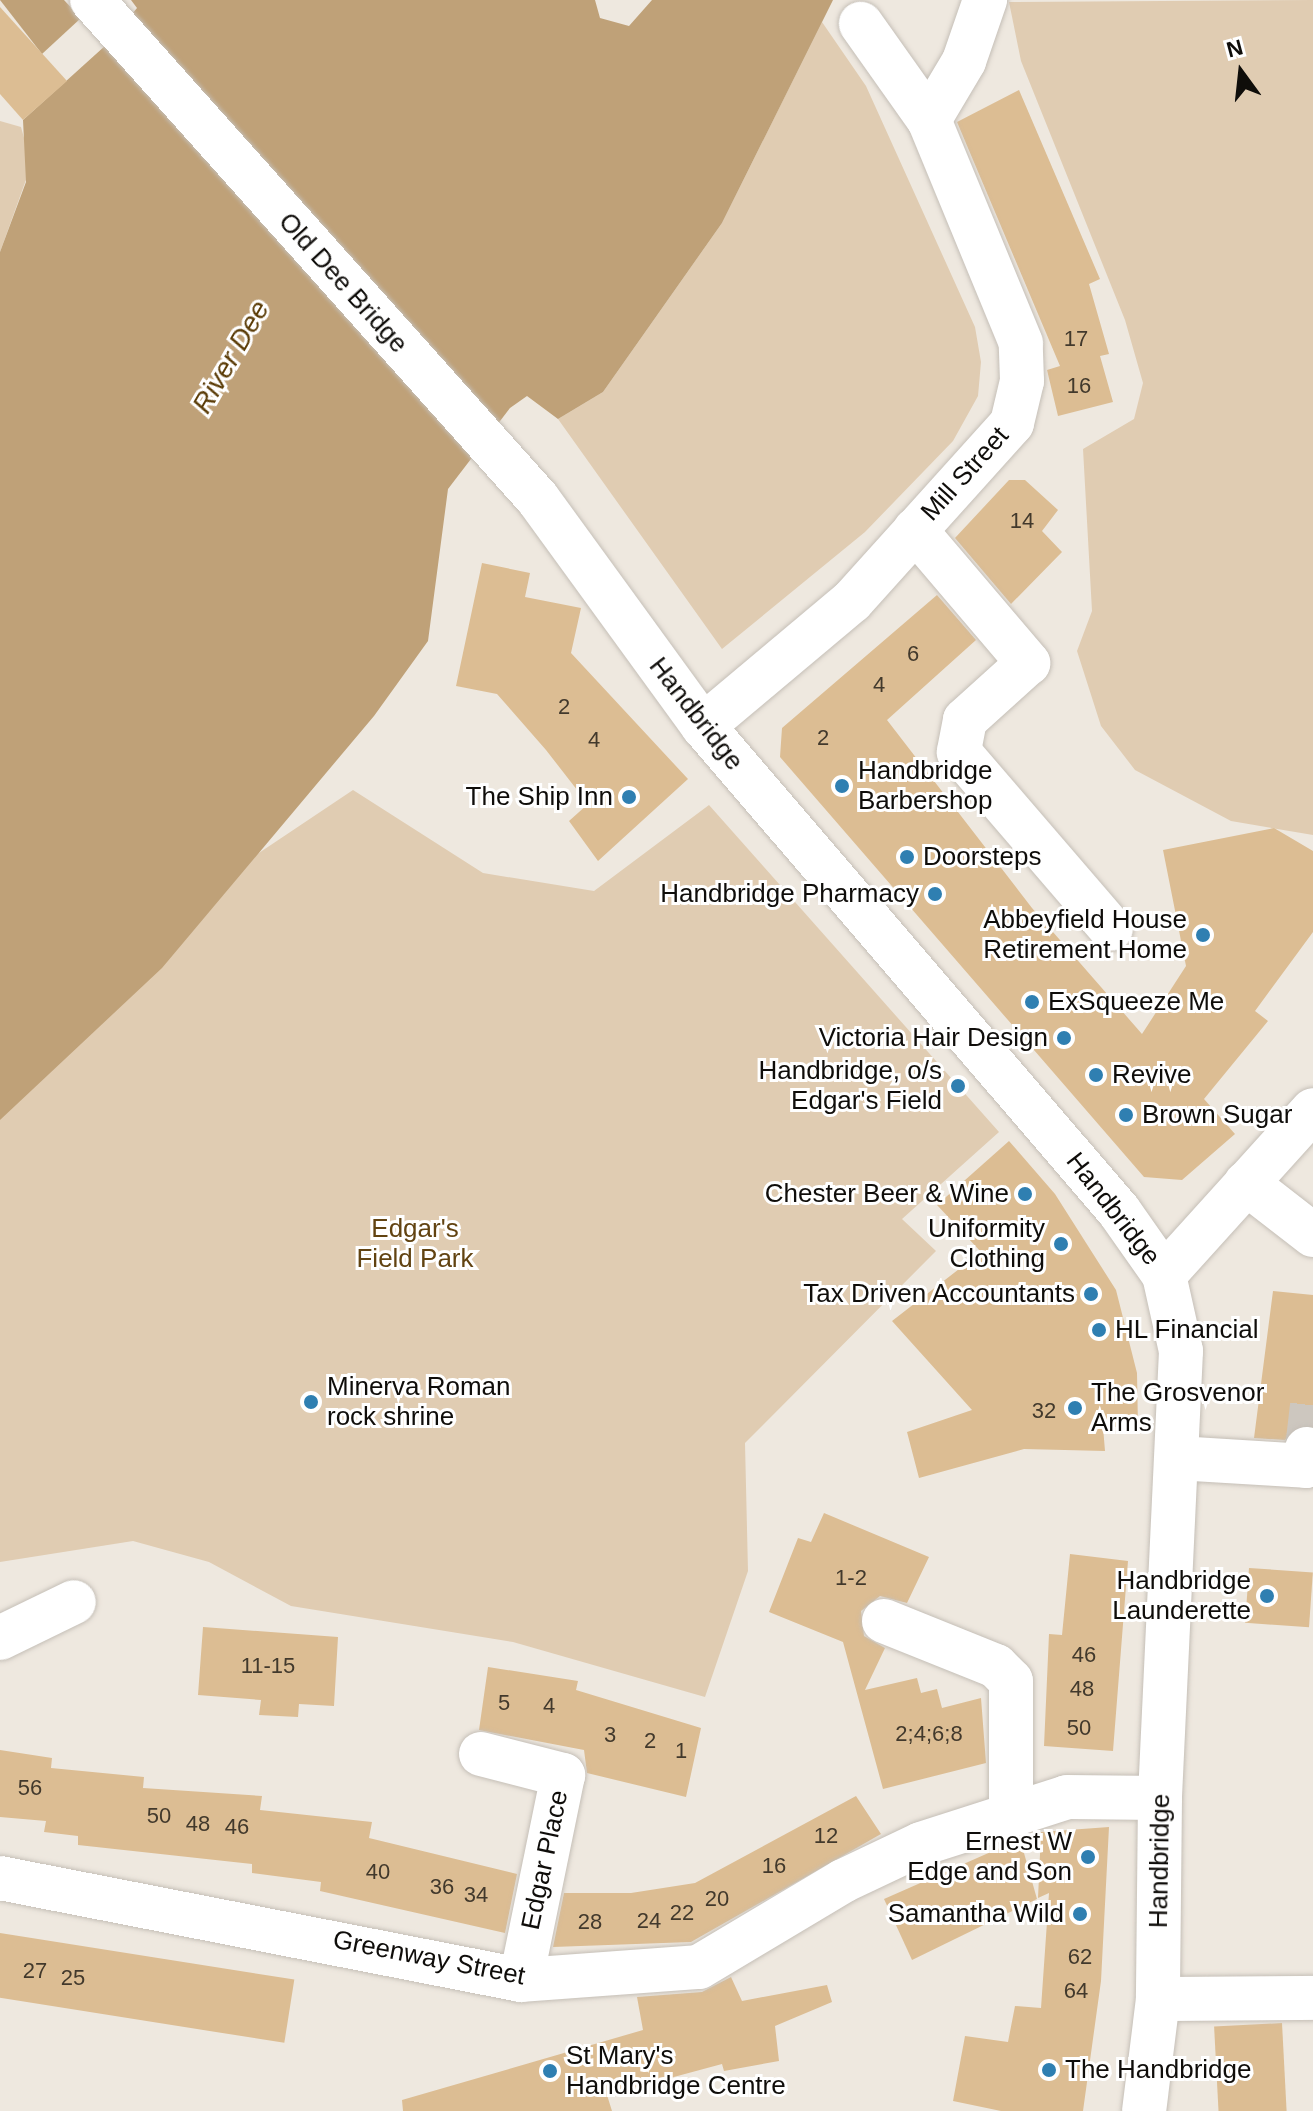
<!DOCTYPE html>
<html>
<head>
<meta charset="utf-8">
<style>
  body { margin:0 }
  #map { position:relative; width:1313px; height:2111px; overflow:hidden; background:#eee8df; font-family:Helvetica,sans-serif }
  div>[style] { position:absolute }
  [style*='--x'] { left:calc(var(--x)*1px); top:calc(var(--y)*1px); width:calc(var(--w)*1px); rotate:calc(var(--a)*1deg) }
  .green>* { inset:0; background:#e0ccb2 }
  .water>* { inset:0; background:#bfa178 }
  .building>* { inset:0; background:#dcbd93; transform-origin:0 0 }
  .minor-tunnel>* { height:44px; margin-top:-22px; transform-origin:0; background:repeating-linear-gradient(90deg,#cdc7bf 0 44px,transparent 0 66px) }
  .roads { filter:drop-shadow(0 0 2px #c5bfb7) drop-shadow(0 0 2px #c5bfb7) }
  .minor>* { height:44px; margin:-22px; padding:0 22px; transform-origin:22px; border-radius:22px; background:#fff }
  .dots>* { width:22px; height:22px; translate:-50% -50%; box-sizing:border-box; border:4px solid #fff; border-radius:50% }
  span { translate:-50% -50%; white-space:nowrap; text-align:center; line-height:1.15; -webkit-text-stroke:6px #fff; paint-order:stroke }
  .number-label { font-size:22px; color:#42392c }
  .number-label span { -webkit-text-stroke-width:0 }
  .street-label { font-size:26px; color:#0f0d0a }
  .poi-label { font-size:26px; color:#0f0d0a }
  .left { translate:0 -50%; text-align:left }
  .right { translate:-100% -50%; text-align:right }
  .park-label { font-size:26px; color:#624311 }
  .water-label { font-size:28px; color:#5b3c07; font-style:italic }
  .north { position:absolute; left:1201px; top:32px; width:80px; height:80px; -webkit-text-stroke:6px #fff; paint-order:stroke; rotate:345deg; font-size:22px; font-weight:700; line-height:32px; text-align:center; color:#0f0d0a }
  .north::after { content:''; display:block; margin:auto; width:28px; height:36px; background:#0f0d0a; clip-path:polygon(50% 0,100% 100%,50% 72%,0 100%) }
</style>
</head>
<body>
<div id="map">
  <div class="green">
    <div style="clip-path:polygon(1313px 0,1313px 835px,1231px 821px,1135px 770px,1101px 726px,1077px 651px,1092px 611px,1083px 449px,1134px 419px,1143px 383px,1125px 320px,1021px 61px,1009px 2px)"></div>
    <div style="clip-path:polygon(822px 22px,866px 86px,975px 327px,981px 362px,978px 396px,953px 441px,865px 532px,722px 649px,558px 419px,603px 392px,722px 223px)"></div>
    <div style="clip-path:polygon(0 121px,21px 127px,27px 149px,27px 177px,0 252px)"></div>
    <div style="clip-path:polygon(353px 790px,483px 873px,594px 891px,709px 805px,999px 1132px,902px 1219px,936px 1251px,745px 1443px,748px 1571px,705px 1697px,513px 1642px,291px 1606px,209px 1562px,133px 1541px,0 1562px,0 1103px,250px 859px)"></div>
  </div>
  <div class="water">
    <div style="clip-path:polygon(0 0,64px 0,81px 18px,42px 54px)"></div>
    <div style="clip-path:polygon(131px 0,595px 0,600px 18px,629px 26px,652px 0,833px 0,722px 223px,603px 392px,558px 419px,527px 396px,510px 408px,448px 489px,428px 641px,374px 716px,162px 968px,0 1120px,0 252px,26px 182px,23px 120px,106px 45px,137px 8px)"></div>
  </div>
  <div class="building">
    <div style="clip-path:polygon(0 7px,67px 81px,23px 120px,0 94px)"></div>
    <div style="clip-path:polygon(1019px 90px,1100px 279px,1089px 284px,1109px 354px,1100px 356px,1113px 402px,1058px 416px,1047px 370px,1060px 366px,957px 122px)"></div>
    <div style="clip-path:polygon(1009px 480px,1025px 480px,1058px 510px,1042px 531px,1062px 552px,1011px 604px,955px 538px)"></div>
    <div style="clip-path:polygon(482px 563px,530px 573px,525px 597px,581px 608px,571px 653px,688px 779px,598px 861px,569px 821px,588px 804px,546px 750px,497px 694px,456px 686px)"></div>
    <div style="clip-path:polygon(937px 595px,976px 640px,887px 720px,1032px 908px,1142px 1034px,1186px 966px,1163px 850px,1274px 828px,1313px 851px,1313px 932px,1255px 1011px,1268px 1021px,1204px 1099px,1235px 1134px,1182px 1180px,1144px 1177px,780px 757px,782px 728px)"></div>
    <div style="clip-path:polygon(1009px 1141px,1055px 1194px,1116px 1290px,1137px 1373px,1138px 1427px,1103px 1427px,1105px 1451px,1024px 1449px,919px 1478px,907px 1432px,972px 1410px,892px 1321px,981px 1252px,937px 1205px)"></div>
    <div style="clip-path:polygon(1273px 1291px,1313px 1295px,1313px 1425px,1297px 1426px,1285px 1440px,1254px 1438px)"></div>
    <div style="clip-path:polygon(824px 1513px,929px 1557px,907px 1603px,880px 1596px,861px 1611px,864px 1636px,885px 1648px,865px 1690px,917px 1678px,921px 1693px,937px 1689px,942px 1708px,981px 1698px,986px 1763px,883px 1789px,843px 1642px,769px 1612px,798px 1538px,811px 1542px)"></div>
    <div style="clip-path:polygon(1070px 1554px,1128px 1561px,1113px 1751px,1044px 1746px,1049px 1634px,1062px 1635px)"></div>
    <div style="left:1249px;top:1568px;width:64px;height:55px;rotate:4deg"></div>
    <div style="clip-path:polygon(203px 1627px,338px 1637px,334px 1706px,299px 1704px,298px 1717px,259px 1715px,261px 1700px,198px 1695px)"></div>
    <div style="clip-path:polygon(488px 1667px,578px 1681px,576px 1690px,701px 1728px,686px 1797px,587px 1773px,584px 1750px,479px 1730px)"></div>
    <div style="clip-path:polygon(0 1750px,52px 1758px,51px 1768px,144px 1777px,143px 1788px,262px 1796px,260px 1810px,372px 1822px,369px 1838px,517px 1874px,505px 1933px,320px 1891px,321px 1882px,252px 1873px,252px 1864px,78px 1845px,78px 1836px,44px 1832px,46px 1821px,0 1817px)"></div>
    <div style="clip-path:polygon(856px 1796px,881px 1834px,691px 1942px,553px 1947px,564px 1893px,631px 1893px,695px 1883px)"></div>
    <div style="clip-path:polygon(1109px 1827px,1101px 1981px,1083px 2111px,1001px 2111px,953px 2101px,965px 2036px,1008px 2042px,1015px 2006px,1041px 2008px,1049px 1893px,1038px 1898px,1041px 1832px)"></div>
    <div style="clip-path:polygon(1020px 1839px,1037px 1899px,912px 1960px,884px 1899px)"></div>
    <div style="left:0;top:1933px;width:298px;height:64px;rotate:9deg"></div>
    <div style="clip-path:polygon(731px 1977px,742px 2001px,827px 1985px,832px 2002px,775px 2026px,779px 2061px,724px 2071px,722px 2064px,607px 2095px,612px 2111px,403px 2111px,402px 2100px,643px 2030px,637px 1997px,702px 1992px)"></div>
    <div style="left:1282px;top:2023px;width:88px;height:68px;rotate:87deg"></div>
  </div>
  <div class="minor-tunnel">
    <div style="--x:1307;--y:1449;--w:52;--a:-83.4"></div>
  </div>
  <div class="roads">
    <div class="minor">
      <div style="--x:92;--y:0;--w:669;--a:48.21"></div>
      <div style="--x:538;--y:499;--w:281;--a:54"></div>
      <div style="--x:703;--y:726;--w:639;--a:49.38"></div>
      <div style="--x:1119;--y:1211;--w:78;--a:54.9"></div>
      <div style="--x:1164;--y:1275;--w:78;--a:77.4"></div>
      <div style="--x:1181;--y:1351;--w:447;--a:92.7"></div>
      <div style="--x:1160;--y:1798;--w:201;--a:90.6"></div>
      <div style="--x:1158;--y:1999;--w:113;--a:97.1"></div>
      <div style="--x:929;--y:120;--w:69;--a:-59.3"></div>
      <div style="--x:964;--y:61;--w:65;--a:-71"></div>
      <div style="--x:915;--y:530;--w:175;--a:49.6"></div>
      <div style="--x:1028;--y:663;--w:85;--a:137.9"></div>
      <div style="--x:965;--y:720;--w:33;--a:101"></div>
      <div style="--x:959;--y:752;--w:233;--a:49.3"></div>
      <div style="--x:703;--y:726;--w:194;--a:-40"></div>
      <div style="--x:852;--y:601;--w:239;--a:-48"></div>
      <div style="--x:1012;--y:423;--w:43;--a:-76.6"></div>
      <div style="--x:1022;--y:381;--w:38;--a:-92"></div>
      <div style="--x:1021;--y:343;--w:241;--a:-112.4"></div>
      <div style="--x:929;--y:120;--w:118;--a:-125.3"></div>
      <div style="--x:1246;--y:1183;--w:85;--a:37.8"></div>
      <div style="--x:1164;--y:1275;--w:222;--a:-47.9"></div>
      <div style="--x:1177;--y:1458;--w:129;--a:3.5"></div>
      <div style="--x:1306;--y:1466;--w:17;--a:-87"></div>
      <div style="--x:884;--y:1621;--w:121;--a:21.9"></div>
      <div style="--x:996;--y:1666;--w:21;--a:45"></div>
      <div style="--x:1011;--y:1681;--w:133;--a:90"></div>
      <div style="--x:0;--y:1638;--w:82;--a:-25.9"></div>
      <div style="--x:481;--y:1754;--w:85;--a:14.4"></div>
      <div style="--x:563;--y:1775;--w:209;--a:101.6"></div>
      <div style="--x:0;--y:1878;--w:531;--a:11.08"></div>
      <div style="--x:521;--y:1980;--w:178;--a:-4.2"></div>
      <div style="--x:699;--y:1967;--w:168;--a:-30.8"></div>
      <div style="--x:843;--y:1881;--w:86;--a:-25.4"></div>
      <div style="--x:921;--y:1844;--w:153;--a:-17.8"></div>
      <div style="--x:1067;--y:1797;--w:93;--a:0.6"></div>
      <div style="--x:1158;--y:1999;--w:155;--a:-0.4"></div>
    </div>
  </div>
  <div class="dots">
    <div style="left:842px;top:786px;background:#2f7fb1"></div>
    <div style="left:629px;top:797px;background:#2f7fb1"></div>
    <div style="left:907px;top:857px;background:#2f7fb1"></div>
    <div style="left:935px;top:894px;background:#2f7fb1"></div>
    <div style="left:1203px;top:935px;background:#2f7fb1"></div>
    <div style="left:1032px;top:1002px;background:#2f7fb1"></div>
    <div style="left:1064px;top:1038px;background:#2f7fb1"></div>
    <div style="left:1096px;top:1075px;background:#2f7fb1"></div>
    <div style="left:958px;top:1086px;background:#2f7fb1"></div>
    <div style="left:1126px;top:1115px;background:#2f7fb1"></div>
    <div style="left:1025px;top:1194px;background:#2f7fb1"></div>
    <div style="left:1061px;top:1244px;background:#2f7fb1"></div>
    <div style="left:1091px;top:1294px;background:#2f7fb1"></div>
    <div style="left:1099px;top:1330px;background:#2f7fb1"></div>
    <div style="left:311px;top:1402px;background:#2f7fb1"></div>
    <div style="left:1075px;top:1408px;background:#2f7fb1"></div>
    <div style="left:1267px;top:1596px;background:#2f7fb1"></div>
    <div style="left:1088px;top:1857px;background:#2f7fb1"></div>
    <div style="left:1080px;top:1914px;background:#2f7fb1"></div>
    <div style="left:1049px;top:2070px;background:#2f7fb1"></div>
    <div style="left:550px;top:2071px;background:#2f7fb1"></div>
  </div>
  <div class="number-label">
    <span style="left:1076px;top:339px">17</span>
    <span style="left:1079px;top:386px">16</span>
    <span style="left:1022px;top:521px">14</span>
    <span style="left:913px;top:654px">6</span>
    <span style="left:879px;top:685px">4</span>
    <span style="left:564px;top:707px">2</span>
    <span style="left:823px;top:738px">2</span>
    <span style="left:594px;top:740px">4</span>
    <span style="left:1044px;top:1411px">32</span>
    <span style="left:851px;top:1578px">1-2</span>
    <span style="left:1084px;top:1655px">46</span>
    <span style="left:268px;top:1666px">11-15</span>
    <span style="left:1082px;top:1689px">48</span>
    <span style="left:504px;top:1703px">5</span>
    <span style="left:549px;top:1706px">4</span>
    <span style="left:1079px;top:1728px">50</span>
    <span style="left:929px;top:1734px">2;4;6;8</span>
    <span style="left:610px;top:1735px">3</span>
    <span style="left:650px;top:1741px">2</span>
    <span style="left:681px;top:1751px">1</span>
    <span style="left:30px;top:1788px">56</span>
    <span style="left:159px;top:1816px">50</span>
    <span style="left:198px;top:1824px">48</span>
    <span style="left:237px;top:1827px">46</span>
    <span style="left:826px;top:1836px">12</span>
    <span style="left:774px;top:1866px">16</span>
    <span style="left:378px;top:1872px">40</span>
    <span style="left:442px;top:1887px">36</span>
    <span style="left:476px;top:1895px">34</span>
    <span style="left:717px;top:1899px">20</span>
    <span style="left:682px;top:1913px">22</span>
    <span style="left:649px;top:1921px">24</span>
    <span style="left:590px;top:1922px">28</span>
    <span style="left:1080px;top:1957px">62</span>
    <span style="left:35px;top:1971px">27</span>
    <span style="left:73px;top:1978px">25</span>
    <span style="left:1076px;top:1991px">64</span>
  </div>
  <div class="street-label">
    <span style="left:343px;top:283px;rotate:48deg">Old Dee Bridge</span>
    <span style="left:965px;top:474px;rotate:-48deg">Mill Street</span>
    <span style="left:696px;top:714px;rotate:52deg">Handbridge</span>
    <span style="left:1113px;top:1209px;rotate:52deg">Handbridge</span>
    <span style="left:545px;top:1860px;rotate:-78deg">Edgar Place</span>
    <span style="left:1160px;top:1861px;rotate:-89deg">Handbridge</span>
    <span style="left:429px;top:1958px;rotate:11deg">Greenway Street</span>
  </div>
  <div class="poi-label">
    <span class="left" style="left:858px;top:786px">Handbridge<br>Barbershop</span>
    <span class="right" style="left:613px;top:797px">The Ship Inn</span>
    <span class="left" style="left:923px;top:857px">Doorsteps</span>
    <span class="right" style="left:919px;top:894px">Handbridge Pharmacy</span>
    <span class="right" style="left:1187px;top:935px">Abbeyfield House<br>Retirement Home</span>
    <span class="left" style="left:1048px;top:1002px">ExSqueeze Me</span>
    <span class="right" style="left:1048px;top:1038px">Victoria Hair Design</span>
    <span class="right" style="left:942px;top:1086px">Handbridge, o/s<br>Edgar's Field</span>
    <span class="left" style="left:1112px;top:1075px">Revive</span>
    <span class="left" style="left:1142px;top:1115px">Brown Sugar</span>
    <span class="right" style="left:1009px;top:1194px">Chester Beer &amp; Wine</span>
    <span class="right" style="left:1045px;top:1244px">Uniformity<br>Clothing</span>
    <span class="right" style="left:1075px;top:1294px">Tax Driven Accountants</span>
    <span class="left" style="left:1115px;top:1330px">HL Financial</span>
    <span class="left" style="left:327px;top:1402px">Minerva Roman<br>rock shrine</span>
    <span class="left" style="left:1091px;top:1408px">The Grosvenor<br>Arms</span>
    <span class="right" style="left:1251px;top:1596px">Handbridge<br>Launderette</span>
    <span class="right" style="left:1072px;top:1857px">Ernest W<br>Edge and Son</span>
    <span class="right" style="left:1064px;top:1914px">Samantha Wild</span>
    <span class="left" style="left:566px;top:2071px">St Mary's<br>Handbridge Centre</span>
    <span class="left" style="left:1065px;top:2070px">The Handbridge</span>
  </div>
  <div class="park-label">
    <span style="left:415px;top:1244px">Edgar's<br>Field Park</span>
  </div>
  <div class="water-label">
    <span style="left:231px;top:357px;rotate:-60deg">River Dee</span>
  </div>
  <div class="north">N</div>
</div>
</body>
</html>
